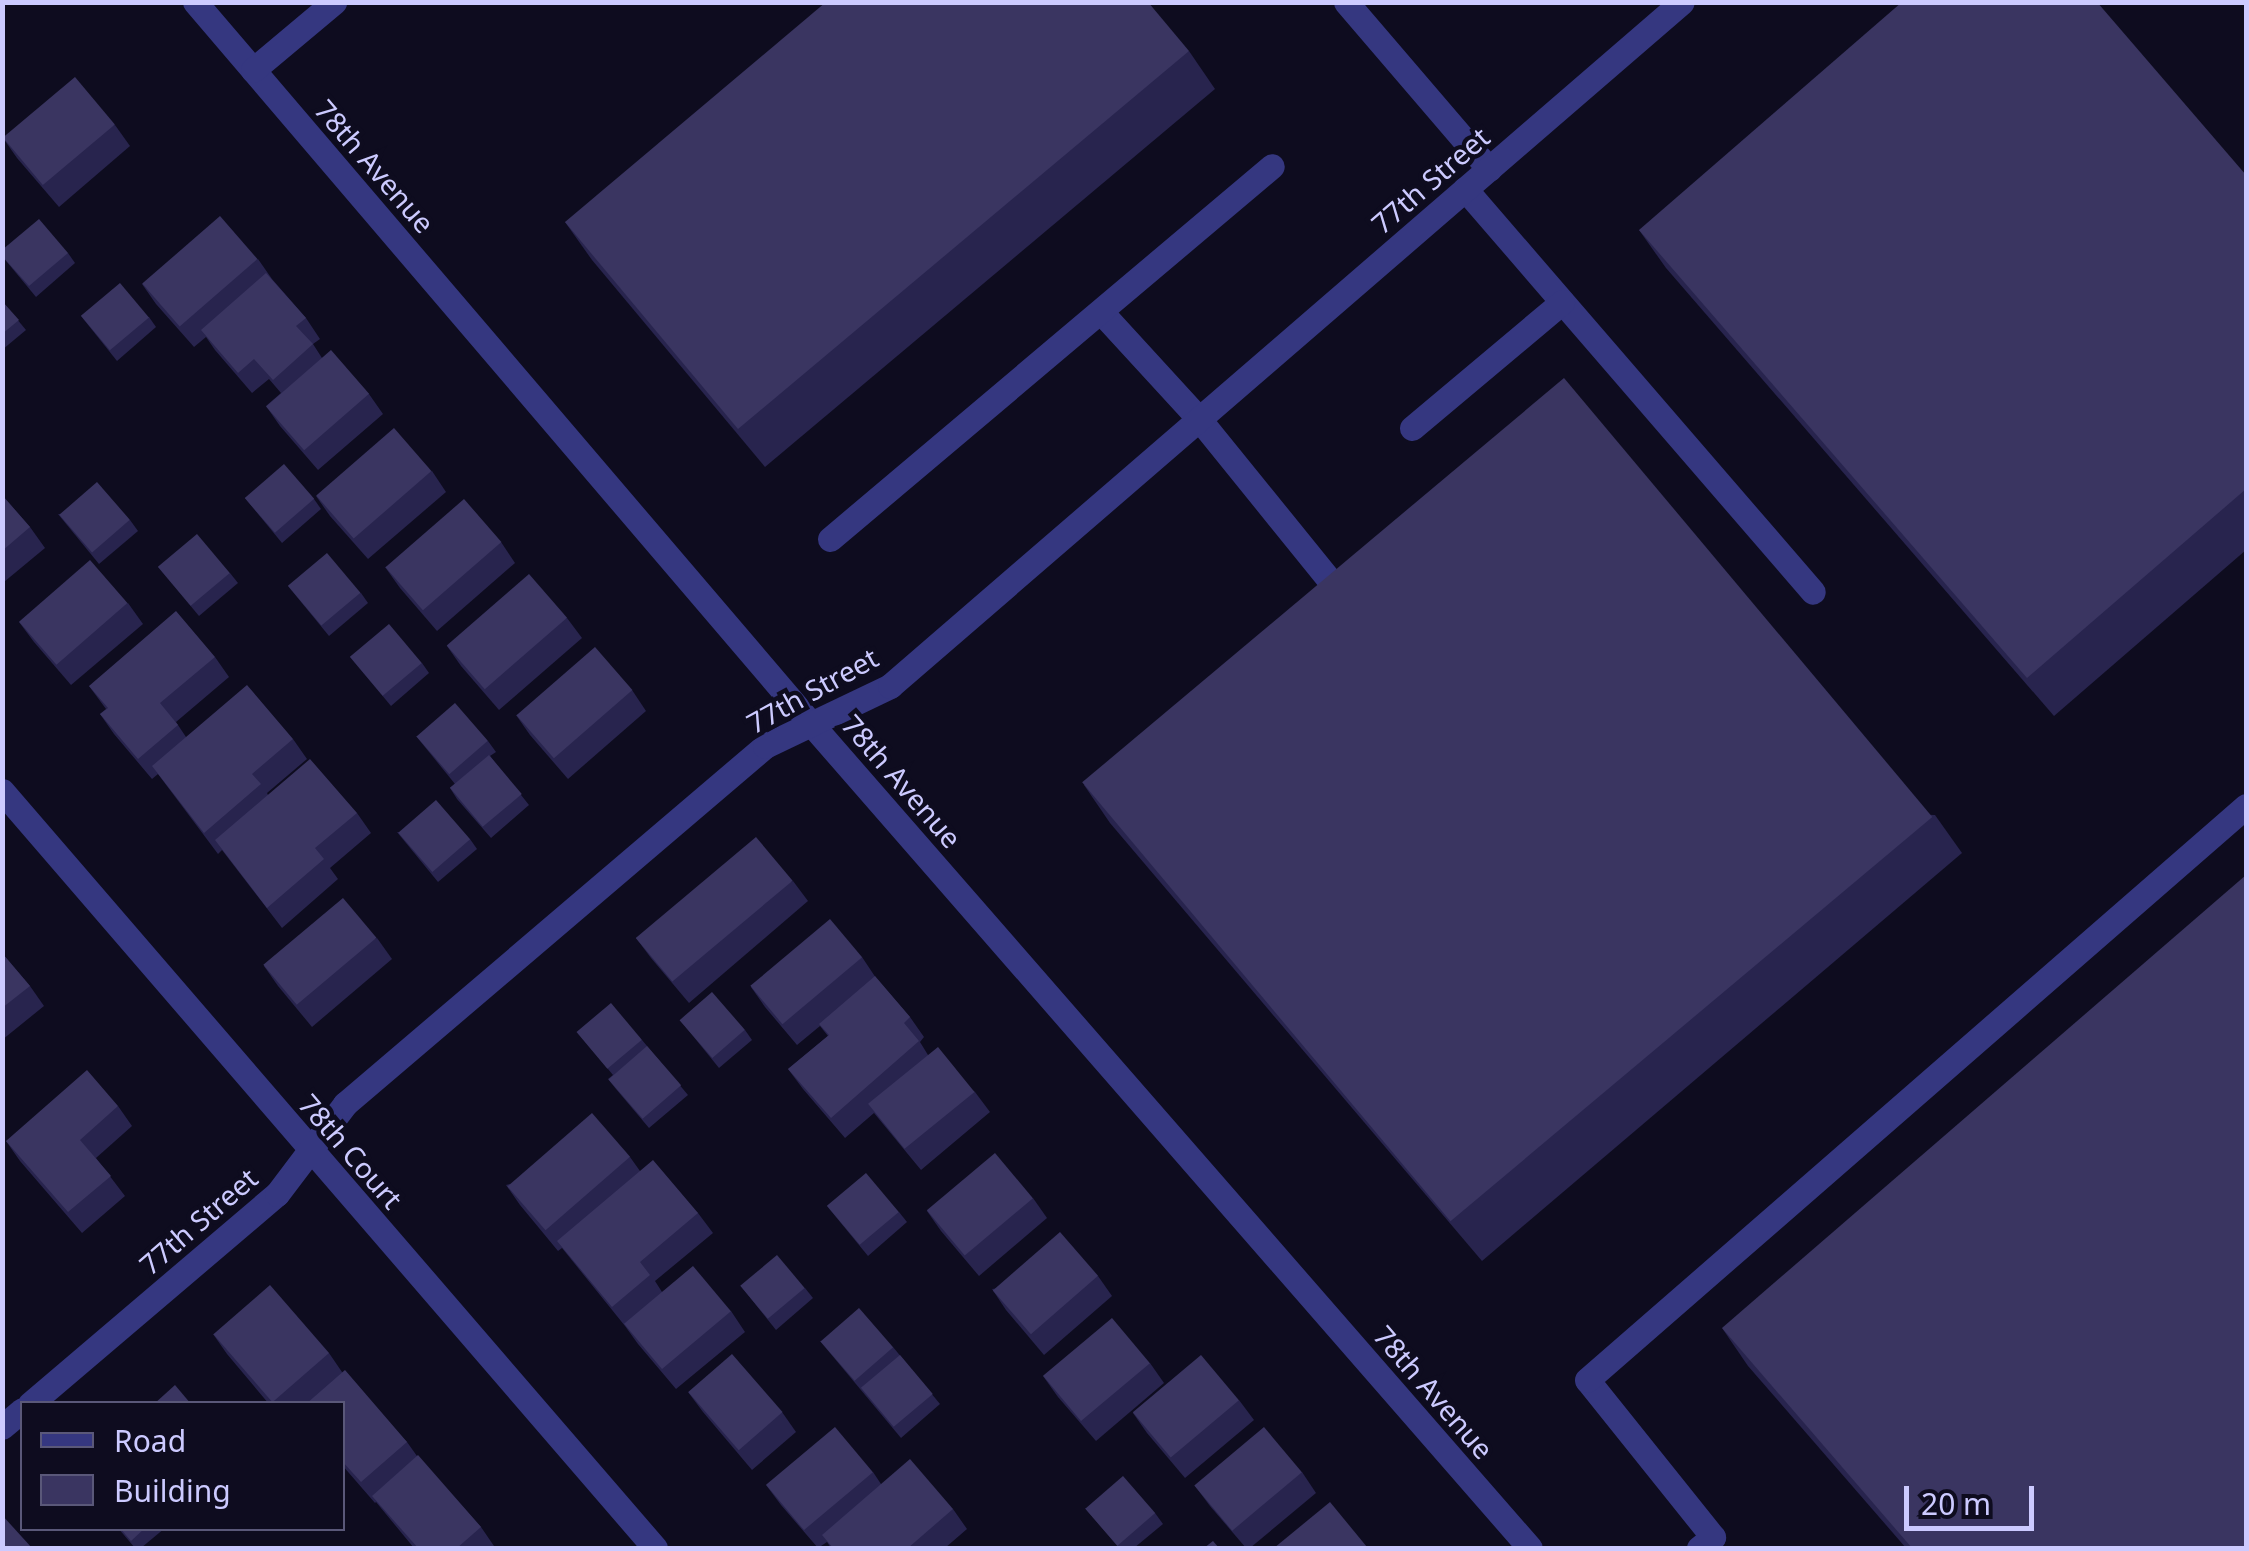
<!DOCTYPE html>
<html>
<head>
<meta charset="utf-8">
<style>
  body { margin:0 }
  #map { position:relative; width:2249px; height:1551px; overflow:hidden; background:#0e0c1f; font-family:"Noto Sans",sans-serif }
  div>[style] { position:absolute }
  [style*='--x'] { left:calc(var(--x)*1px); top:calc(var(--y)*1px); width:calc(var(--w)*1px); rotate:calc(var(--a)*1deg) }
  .minor>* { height:25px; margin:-12.5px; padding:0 12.5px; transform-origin:12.5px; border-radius:12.5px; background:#353780 }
  .wall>* { inset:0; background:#28244e }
  .building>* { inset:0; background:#3a3561; transform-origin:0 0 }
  span { translate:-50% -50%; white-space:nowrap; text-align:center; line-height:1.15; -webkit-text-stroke:9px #0e0c1f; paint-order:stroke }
  .street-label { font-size:28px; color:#cccaff }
  .frame { position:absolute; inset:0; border:5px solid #cccaff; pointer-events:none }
  .legend { position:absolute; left:20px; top:1401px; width:325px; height:130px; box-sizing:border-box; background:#0e0c1f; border:2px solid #5a5879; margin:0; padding:12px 18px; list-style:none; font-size:30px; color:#cccaff }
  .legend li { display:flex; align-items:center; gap:20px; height:50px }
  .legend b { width:50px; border:2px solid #5a5879 }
  .scale { position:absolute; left:1904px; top:1486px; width:130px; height:45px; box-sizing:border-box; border:5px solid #cccaff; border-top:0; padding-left:12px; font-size:30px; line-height:35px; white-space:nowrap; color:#cccaff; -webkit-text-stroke:8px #0e0c1f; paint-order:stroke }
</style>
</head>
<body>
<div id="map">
  <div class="minor">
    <div style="--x:195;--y:2;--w:953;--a:49.51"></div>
    <div style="--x:814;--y:727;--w:1089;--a:48.91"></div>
    <div style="--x:1346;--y:2;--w:220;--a:49.4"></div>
    <div style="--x:253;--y:70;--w:106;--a:-40"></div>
    <div style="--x:1465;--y:189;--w:532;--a:49.19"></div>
    <div style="--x:1102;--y:313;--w:144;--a:47.5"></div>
    <div style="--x:1199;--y:419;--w:215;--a:51"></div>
    <div style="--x:1412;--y:428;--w:196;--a:-40"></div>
    <div style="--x:830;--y:539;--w:578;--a:-40.16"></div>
    <div style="--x:2;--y:791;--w:1000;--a:49.22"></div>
    <div style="--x:30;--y:1404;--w:324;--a:-40.4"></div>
    <div style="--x:277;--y:1194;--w:113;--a:-52.9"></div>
    <div style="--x:345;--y:1104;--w:552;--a:-40.44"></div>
    <div style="--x:765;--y:746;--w:139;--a:-25.6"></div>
    <div style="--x:890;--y:686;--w:1046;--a:-40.82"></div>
    <div style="--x:2;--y:1427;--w:26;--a:-40"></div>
    <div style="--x:1699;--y:1548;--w:18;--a:-38"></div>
    <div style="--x:1713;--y:1537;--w:201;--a:-128.7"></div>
    <div style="--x:1587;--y:1380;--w:874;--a:-41.06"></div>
  </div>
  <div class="wall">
    <div style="clip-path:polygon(1189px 51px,1215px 89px,765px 467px,592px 260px,565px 222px)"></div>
    <div style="clip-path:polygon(115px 125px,130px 146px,59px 207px,17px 158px,3px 138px)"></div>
    <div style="clip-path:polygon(2246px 175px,2246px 550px,2054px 716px,1666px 268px,1639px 230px)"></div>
    <div style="clip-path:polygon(68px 253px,75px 263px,36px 297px,2px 256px)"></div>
    <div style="clip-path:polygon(258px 259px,272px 279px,306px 318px,320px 339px,313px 344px,322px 358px,369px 394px,383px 414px,318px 470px,280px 426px,266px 406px,281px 393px,269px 379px,252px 393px,215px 350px,206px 337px,194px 347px,156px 304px,142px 284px)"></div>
    <div style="clip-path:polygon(2px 301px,26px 330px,2px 350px)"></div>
    <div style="clip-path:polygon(81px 316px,149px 317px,156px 327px,117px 361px)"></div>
    <div style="clip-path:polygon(432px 471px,446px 492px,368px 559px,330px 516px,316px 496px)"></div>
    <div style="clip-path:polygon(2px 495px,30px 527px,45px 548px,4px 582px,2px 581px)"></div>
    <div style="clip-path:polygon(245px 498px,314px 499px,321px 509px,282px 543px)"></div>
    <div style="clip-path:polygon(58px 514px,130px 520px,138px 531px,99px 564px)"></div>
    <div style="clip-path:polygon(501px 542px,515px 563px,437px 631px,400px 588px,385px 567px)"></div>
    <div style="clip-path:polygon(158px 567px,230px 573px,238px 583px,199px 616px)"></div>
    <div style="clip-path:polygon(288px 586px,361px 593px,368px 603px,329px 636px)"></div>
    <div style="clip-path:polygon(128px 603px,143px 624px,71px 685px,34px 642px,19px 622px)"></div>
    <div style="clip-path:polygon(567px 618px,582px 638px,499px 710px,461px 666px,447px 646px)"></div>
    <div style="clip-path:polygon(215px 657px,229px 677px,176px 722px,186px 737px,293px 739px,307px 759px,267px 793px,268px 795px,357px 813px,371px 833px,330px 868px,338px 879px,282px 928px,222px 850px,218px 854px,158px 774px,152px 779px,114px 734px,100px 714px,106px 709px,89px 686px)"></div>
    <div style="clip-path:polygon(350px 657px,422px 663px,429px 673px,391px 706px)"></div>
    <div style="clip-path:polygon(632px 690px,646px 711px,568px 779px,530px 735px,516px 715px)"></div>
    <div style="clip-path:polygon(416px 736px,488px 741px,496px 752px,490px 756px,529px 805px,491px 838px,457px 799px,450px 788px,455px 784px)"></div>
    <div style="clip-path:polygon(1084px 785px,1935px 815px,1962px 853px,1482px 1261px,1110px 823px)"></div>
    <div style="clip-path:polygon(397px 832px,470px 839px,477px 849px,438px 882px)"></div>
    <div style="clip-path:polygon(793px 881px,808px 901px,689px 1003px,651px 958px,636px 938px)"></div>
    <div style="clip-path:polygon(377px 938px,392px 959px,312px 1027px,278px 986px,264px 966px)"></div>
    <div style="clip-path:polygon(2px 953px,30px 986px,44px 1006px,2px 1040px)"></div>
    <div style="clip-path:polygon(862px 957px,876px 978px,910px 1017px,924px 1037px,920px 1042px,928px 1055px,975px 1092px,990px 1112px,921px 1170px,874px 1113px,845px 1138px,803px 1089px,788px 1069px,828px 1036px,820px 1026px,797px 1045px,765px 1007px,751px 987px)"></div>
    <div style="clip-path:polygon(680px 1020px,745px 1030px,752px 1040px,719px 1068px)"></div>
    <div style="clip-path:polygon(577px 1032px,642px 1040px,688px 1095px,649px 1128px,616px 1089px,608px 1079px,613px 1075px)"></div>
    <div style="clip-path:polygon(118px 1106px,132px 1126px,96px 1158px,125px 1196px,82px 1233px,20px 1161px,6px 1141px)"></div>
    <div style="clip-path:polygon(630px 1157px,640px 1171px,698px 1213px,713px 1233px,655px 1281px,662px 1292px,731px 1311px,745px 1332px,676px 1389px,638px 1344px,625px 1326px,562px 1248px,558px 1251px,520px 1205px,506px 1185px)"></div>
    <div style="clip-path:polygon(1033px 1198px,1047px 1218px,979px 1276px,941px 1231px,927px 1211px)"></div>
    <div style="clip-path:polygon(827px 1206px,899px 1212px,907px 1222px,868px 1256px)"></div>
    <div style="clip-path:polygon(1098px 1276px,1112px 1296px,1044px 1355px,1006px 1310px,992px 1289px)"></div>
    <div style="clip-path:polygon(741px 1286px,805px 1288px,813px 1298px,776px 1330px)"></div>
    <div style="clip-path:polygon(1722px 1328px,2246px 1548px,1906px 1548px,1748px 1366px)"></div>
    <div style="clip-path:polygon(213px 1334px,329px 1353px,342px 1372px,407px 1442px,417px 1456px,481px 1527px,494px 1546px,498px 1548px,414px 1548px,376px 1502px,375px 1503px,342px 1465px,342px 1404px,269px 1404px,227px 1354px)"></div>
    <div style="clip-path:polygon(820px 1341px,893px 1347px,940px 1404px,901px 1438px)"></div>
    <div style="clip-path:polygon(1150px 1363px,1164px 1383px,1096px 1441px,1058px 1397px,1043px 1376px)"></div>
    <div style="clip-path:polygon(688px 1392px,782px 1412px,796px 1432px,752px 1470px,703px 1412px)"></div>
    <div style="clip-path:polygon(1239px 1400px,1254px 1420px,1185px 1478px,1147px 1433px,1133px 1413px)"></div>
    <div style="clip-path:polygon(873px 1472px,881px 1484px,953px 1509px,967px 1529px,945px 1548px,831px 1548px,827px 1542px,818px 1548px,781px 1505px,766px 1485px)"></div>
    <div style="clip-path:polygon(1302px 1472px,1316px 1493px,1250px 1548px,1246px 1548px,1210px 1506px,1195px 1486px)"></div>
    <div style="clip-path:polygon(1085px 1508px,1155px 1513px,1163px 1524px,1134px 1548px,1119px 1548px)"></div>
    <div style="clip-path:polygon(118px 1528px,165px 1528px,141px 1548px,135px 1548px)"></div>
  </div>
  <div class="building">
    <div style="clip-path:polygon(826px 2px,1148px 2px,1189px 51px,738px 429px,565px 222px)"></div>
    <div style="clip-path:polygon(1902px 2px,2097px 2px,2246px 175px,2246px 489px,2027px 678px,1639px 230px)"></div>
    <div style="left:75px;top:77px;width:62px;height:94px;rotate:50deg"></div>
    <div style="left:220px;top:216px;width:57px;height:103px;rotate:49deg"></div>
    <div style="clip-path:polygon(39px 219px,68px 253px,29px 286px,2px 256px,2px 250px)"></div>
    <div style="clip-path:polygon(266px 273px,306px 318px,296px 326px,313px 344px,273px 380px,254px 359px,238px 373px,201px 330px)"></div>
    <div style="left:120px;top:283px;width:45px;height:51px;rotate:50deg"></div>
    <div style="clip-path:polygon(2px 301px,19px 320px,2px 334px)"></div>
    <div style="left:331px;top:350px;width:58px;height:86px;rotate:49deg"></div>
    <div style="left:1564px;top:378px;width:573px;height:629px;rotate:50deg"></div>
    <div style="left:394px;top:428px;width:57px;height:103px;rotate:49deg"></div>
    <div style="left:284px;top:464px;width:46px;height:52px;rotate:49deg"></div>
    <div style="left:97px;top:482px;width:50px;height:50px;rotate:49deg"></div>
    <div style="clip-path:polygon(2px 495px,30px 527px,2px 551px)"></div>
    <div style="left:464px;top:499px;width:57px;height:104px;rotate:49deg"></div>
    <div style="left:197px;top:534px;width:51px;height:51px;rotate:50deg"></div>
    <div style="left:327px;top:553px;width:52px;height:51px;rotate:50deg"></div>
    <div style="left:90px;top:560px;width:57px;height:94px;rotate:49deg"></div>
    <div style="left:529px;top:574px;width:58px;height:109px;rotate:49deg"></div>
    <div style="clip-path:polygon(176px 611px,215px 657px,160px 703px,178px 725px,138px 759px,100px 714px,108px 708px,89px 686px)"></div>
    <div style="left:389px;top:624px;width:51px;height:51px;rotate:50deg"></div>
    <div style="left:595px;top:647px;width:57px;height:104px;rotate:49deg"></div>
    <div style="clip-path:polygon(247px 685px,293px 739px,252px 774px,261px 784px,204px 833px,152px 766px)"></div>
    <div style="left:455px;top:703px;width:50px;height:51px;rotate:49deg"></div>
    <div style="left:489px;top:755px;width:51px;height:51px;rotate:50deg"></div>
    <div style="clip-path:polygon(310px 759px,357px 813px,315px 848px,324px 859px,267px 908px,215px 840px)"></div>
    <div style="left:436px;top:800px;width:52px;height:50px;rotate:49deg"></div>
    <div style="left:756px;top:837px;width:57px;height:157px;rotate:50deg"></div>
    <div style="clip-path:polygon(2246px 875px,2246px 1548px,1912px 1548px,1722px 1328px)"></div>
    <div style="left:343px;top:898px;width:52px;height:104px;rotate:50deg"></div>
    <div style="left:830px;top:919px;width:50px;height:104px;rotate:50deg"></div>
    <div style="clip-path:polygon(2px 953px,30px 986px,2px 1008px)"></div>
    <div style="clip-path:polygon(875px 976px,910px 1017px,904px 1023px,919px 1041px,831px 1118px,788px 1069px,829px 1035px,819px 1024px)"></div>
    <div style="left:712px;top:992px;width:50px;height:43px;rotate:49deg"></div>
    <div style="left:611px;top:1003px;width:48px;height:45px;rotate:50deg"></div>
    <div style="left:647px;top:1046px;width:52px;height:51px;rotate:49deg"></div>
    <div style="left:938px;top:1047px;width:58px;height:90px;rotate:51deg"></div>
    <div style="clip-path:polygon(87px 1070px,118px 1106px,80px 1140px,111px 1176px,68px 1212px,6px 1141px)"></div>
    <div style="left:592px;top:1113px;width:58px;height:112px;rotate:49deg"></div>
    <div style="left:995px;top:1153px;width:59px;height:89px;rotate:50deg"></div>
    <div style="clip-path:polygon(653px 1160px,698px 1213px,640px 1262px,650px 1275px,612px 1307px,557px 1241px)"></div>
    <div style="left:866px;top:1173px;width:51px;height:51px;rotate:50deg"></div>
    <div style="left:1060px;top:1232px;width:58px;height:89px;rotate:49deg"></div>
    <div style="left:777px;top:1255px;width:43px;height:48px;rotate:50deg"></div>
    <div style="left:693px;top:1266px;width:59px;height:90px;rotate:50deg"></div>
    <div style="left:270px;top:1285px;width:90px;height:75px;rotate:49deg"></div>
    <div style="left:859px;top:1308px;width:52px;height:51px;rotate:49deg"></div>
    <div style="left:1112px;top:1318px;width:59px;height:90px;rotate:50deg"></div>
    <div style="left:732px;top:1354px;width:77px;height:58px;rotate:49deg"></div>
    <div style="left:900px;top:1355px;width:51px;height:51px;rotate:50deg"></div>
    <div style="left:1201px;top:1355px;width:59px;height:89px;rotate:50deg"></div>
    <div style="clip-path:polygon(345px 1370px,407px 1442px,361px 1482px,342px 1461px,342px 1404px,306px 1404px)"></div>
    <div style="clip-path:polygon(175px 1385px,191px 1404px,154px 1404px)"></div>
    <div style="left:835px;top:1427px;width:59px;height:90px;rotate:50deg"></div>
    <div style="left:1264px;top:1427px;width:59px;height:91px;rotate:50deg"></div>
    <div style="clip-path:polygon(418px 1455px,481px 1527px,457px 1548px,418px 1548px,372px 1496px)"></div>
    <div style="clip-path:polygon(910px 1459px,953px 1509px,908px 1548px,833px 1548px,822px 1535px)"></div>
    <div style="left:1123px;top:1476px;width:49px;height:50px;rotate:49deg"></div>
    <div style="clip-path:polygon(1330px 1502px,1367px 1547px,1365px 1548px,1274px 1548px)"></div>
    <div style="clip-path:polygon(2px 1515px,32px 1548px,2px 1548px)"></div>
    <div style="clip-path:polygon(120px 1528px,145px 1528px,131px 1541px)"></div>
    <div style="clip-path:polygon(1213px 1541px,1219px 1548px,1204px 1548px)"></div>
  </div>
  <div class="street-label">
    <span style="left:375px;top:166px;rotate:49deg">78th Avenue</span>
    <span style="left:1430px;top:180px;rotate:-41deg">77th Street</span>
    <span style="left:812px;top:690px;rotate:-29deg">77th Street</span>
    <span style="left:902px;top:781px;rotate:49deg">78th Avenue</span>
    <span style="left:351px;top:1151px;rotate:49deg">78th Court</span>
    <span style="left:198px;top:1221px;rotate:-41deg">77th Street</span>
    <span style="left:1434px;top:1392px;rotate:49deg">78th Avenue</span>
  </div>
  <div class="frame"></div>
  <ul class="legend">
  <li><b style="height:12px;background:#353780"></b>Road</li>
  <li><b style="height:28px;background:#3a3561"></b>Building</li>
  </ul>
  <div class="scale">20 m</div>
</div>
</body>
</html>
